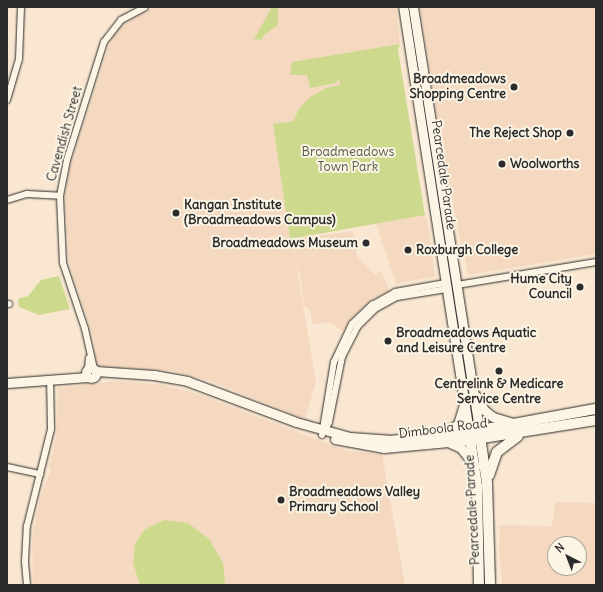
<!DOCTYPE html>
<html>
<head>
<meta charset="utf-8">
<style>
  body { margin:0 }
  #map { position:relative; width:603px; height:592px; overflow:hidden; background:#fae7d1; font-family:Delius,sans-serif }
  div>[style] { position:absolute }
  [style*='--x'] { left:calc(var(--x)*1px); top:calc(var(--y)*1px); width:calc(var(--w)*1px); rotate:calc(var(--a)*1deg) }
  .built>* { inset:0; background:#f4d9c0 }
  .green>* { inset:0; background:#cdda8d }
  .roads { filter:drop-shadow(0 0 1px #2b2b2b) drop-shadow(0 0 1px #2b2b2b) }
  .street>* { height:6px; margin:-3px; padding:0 3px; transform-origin:3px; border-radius:3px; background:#fcf5e5 }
  .secondary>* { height:9px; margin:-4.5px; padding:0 4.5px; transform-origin:4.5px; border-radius:4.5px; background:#fcf5e5 }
  .secondary>.ring { margin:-4.5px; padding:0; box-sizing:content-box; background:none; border:9px solid #fcf5e5; border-radius:50% }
  .primary>* { height:10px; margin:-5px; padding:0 5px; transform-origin:5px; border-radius:5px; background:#fcf5e5 }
  .dots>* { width:11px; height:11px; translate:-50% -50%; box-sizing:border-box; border:2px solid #fcf5e5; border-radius:50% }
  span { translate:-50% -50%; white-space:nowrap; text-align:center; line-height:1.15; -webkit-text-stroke:4px #fcf5e5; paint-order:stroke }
  .poi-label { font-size:13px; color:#2b2b2b; font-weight:700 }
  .right { translate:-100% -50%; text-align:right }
  .left { translate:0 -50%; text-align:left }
  .street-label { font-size:13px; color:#2b2b2b }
  .park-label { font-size:13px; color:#545744 }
  .frame { position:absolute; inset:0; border:8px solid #2b2b2b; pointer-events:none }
  .north { position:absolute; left:547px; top:536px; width:40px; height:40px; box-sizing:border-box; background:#fcf5e5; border:1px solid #a8a49b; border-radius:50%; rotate:318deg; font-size:11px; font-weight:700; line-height:16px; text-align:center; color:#2b2b2b }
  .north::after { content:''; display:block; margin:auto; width:14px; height:18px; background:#2b2b2b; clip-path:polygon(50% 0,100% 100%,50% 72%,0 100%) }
</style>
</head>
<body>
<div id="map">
  <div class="built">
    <div style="clip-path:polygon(155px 7px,396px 7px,400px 44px,336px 55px,340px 85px,318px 92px,298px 110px,294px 121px,273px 124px,316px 382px,305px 419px,210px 381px,172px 371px,96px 366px,94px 340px,69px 263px,65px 195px,69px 169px,113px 34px,127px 21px)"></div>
    <div style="clip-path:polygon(420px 7px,596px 7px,596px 254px,468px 275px,446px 172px)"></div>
    <div style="clip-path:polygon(423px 214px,427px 219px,435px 276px,396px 284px,376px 224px)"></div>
    <div style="clip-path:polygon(353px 231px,357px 256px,375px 275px,381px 271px,390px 292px,381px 297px,376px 297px,351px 318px,343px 331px,329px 322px,313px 324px,310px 310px,304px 306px,300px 273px,297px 268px,293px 239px)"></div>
    <div style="clip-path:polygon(118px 381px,162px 385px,195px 393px,347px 451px,382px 454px,405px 585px,33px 585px,32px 538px,40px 498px,51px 470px,49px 467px,56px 438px,58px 388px)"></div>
    <div style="clip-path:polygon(evenodd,555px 502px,596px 503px,596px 585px,502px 585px,499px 547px,500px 525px,552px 526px,555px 502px,555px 544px,579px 544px,579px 568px,555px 568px,555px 544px)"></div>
  </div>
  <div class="green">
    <div style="clip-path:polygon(272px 7px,278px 7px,278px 25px,263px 36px,262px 40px,254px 39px)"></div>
    <div style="clip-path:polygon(400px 44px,398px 50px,425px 215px,290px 239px,273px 124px,294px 121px,298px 110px,310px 97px,326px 88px,340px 85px,339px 79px,336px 83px,310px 88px,307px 75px,290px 75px,292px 62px)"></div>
    <div style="clip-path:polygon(59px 276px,70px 309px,39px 315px,19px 307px,18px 299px,28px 296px,41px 280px)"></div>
    <div style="clip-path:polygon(164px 520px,188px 523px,209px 539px,223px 563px,225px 585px,140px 585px,133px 563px,135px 544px,144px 530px)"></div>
  </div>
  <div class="roads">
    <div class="street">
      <div style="--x:7;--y:100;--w:43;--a:-73.7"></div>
      <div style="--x:19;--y:59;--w:52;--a:-87.8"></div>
      <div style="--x:7;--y:200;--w:21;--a:-17"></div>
      <div style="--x:27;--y:194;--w:33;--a:3"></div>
      <div style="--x:457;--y:285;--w:141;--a:-9.4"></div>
      <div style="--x:7;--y:304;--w:2;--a:0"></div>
      <div style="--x:88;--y:369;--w:11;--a:-85"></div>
      <div style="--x:94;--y:369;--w:41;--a:-102.7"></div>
      <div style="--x:85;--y:329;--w:70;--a:-108.4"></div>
      <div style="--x:63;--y:263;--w:67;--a:-92.6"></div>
      <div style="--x:60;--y:196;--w:37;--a:-79"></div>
      <div style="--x:67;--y:160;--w:124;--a:-72.6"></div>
      <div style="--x:104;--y:42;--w:28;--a:-52"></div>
      <div style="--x:121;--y:20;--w:27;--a:-28"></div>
      <div style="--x:324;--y:432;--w:11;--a:-63"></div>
      <div style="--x:329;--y:422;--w:66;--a:-78.7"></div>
      <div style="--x:342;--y:357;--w:34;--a:-63"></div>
      <div style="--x:357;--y:327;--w:25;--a:-45"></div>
      <div style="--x:375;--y:309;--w:25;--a:-29"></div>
      <div style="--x:397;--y:297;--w:50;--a:-9.3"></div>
      <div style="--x:322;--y:435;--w:74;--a:-80.7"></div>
      <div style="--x:334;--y:362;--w:42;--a:-64.7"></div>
      <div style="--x:352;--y:324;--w:28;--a:-44"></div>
      <div style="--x:372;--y:305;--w:26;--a:-29"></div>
      <div style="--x:395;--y:292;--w:51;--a:-10.2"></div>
      <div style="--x:7;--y:467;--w:34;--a:12"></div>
      <div style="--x:27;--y:585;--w:24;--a:-95"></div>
      <div style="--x:25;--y:561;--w:35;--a:-87"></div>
      <div style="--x:27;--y:526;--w:100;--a:-76.1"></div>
      <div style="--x:51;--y:429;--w:50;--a:-91.1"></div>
    </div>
    <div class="secondary">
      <div style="--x:413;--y:7;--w:428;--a:81.1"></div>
      <div class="ring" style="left:86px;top:368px;width:1px;height:1px"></div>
      <div style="--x:96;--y:371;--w:58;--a:3.9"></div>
      <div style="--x:154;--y:375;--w:34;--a:10"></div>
      <div style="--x:187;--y:381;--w:116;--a:20.6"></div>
      <div style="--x:296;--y:422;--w:56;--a:15.5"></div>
      <div style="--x:350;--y:437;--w:39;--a:4"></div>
      <div style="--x:389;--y:440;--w:80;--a:-5.7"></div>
      <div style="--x:469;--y:432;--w:430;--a:-98.8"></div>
      <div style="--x:7;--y:383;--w:81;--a:-4.2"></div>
      <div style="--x:476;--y:396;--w:16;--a:60"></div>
      <div style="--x:484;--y:410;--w:11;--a:38"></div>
      <div style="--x:493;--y:417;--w:21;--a:17"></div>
      <div style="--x:445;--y:433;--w:16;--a:-35"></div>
      <div style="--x:458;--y:424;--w:17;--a:-73"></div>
      <div style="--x:335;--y:439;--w:50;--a:10.4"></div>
      <div style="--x:384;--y:448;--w:86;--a:-5.3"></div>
      <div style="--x:450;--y:443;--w:12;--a:24"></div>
      <div style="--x:461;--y:448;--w:23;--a:52"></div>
    </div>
    <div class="primary">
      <div style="--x:479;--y:430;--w:54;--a:81.4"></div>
      <div style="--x:487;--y:483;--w:102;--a:88.3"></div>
      <div style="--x:476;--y:439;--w:121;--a:-9"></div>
      <div style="--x:489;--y:475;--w:24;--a:-71"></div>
      <div style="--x:497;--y:452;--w:26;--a:-37"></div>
      <div style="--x:479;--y:585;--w:99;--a:-91.2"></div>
      <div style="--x:477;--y:486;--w:55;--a:-98.4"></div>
      <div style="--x:469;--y:432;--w:129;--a:-10.3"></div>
    </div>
  </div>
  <div class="dots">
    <div style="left:514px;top:87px;background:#2b2b2b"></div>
    <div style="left:570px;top:133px;background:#2b2b2b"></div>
    <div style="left:502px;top:164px;background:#2b2b2b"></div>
    <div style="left:176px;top:213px;background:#2b2b2b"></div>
    <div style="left:366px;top:243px;background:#2b2b2b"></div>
    <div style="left:408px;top:250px;background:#2b2b2b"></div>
    <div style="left:580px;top:287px;background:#2b2b2b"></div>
    <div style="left:388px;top:341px;background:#2b2b2b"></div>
    <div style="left:499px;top:371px;background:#2b2b2b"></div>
    <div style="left:281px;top:500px;background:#2b2b2b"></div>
  </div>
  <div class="poi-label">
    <span class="right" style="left:506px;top:87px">Broadmeadows<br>Shopping Centre</span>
    <span class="right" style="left:562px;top:133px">The Reject Shop</span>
    <span class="left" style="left:510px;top:164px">Woolworths</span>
    <span class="left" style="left:184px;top:213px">Kangan Institute<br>(Broadmeadows Campus)</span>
    <span class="right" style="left:358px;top:243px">Broadmeadows Museum</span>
    <span class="left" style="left:416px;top:250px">Roxburgh College</span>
    <span class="right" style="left:572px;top:287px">Hume City<br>Council</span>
    <span class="left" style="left:396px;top:341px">Broadmeadows Aquatic<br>and Leisure Centre</span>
    <span style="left:499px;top:392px">Centrelink &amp; Medicare<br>Service Centre</span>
    <span class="left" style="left:289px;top:500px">Broadmeadows Valley<br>Primary School</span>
  </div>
  <div class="street-label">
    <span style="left:65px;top:134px;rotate:-74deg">Cavendish Street</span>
    <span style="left:443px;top:175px;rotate:82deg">Pearcedale Parade</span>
    <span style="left:443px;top:429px;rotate:-7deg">Dimboola Road</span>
    <span style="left:473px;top:510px;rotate:-93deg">Pearcedale Parade</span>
  </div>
  <div class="park-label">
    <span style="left:348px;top:160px">Broadmeadows<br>Town Park</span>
  </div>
  <div class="frame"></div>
  <div class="north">N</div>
</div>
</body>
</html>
